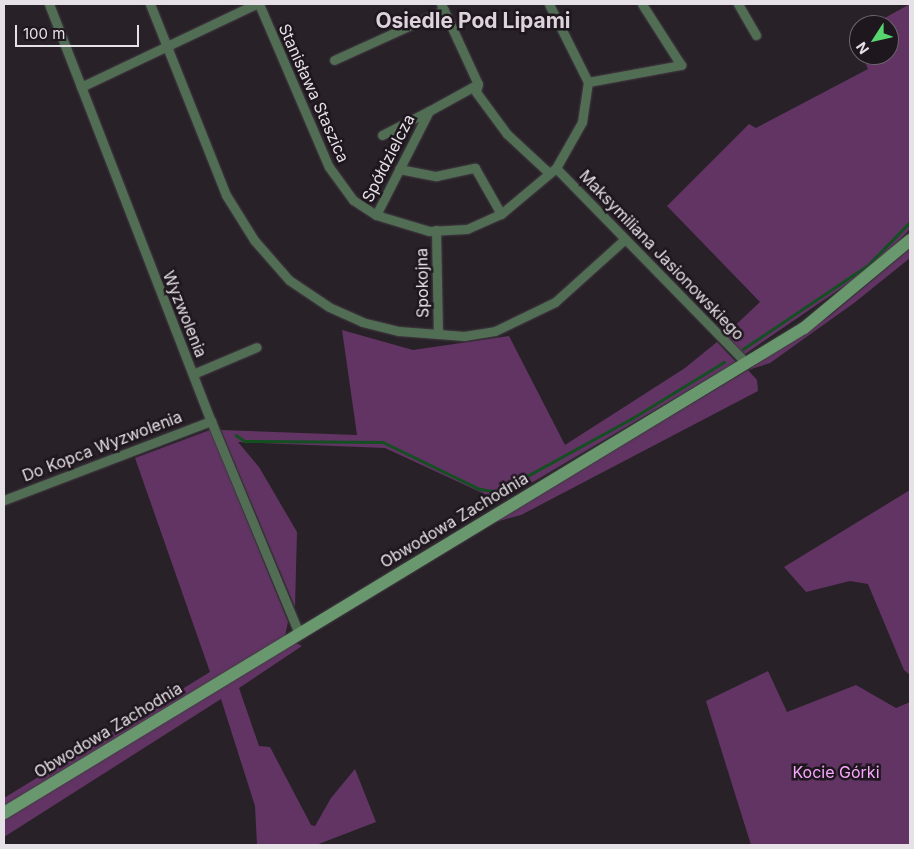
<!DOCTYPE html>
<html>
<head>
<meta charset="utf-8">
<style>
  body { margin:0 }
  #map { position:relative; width:914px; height:849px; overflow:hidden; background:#282128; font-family:Inter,sans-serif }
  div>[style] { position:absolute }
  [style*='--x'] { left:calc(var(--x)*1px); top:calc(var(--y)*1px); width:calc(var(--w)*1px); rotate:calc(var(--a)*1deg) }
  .green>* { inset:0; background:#623464 }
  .stream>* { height:2.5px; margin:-1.25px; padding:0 1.25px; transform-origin:1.25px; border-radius:1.25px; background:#144f22 }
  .roads { filter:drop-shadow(0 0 1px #433c43) drop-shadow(0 0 1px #433c43) }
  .minor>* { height:9px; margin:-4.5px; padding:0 4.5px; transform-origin:4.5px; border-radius:4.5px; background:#516e54 }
  .secondary>* { height:12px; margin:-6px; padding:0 6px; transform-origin:6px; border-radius:6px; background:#69986f }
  span { translate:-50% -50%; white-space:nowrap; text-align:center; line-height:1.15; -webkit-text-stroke:5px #1e171e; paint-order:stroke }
  .street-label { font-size:16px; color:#e6e1e6 }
  .park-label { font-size:16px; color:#fba7ff }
  .district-label { font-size:21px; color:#ddd3dd; font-weight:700 }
  .frame { position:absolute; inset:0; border:5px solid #e6e1e6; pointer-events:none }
  .north { position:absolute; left:849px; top:15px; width:50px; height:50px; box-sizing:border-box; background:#1e171e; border:1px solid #6e686e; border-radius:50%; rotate:235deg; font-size:14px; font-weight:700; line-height:20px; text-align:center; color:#e6e1e6 }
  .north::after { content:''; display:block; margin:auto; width:18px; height:22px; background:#57d670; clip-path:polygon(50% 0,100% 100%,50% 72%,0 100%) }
  .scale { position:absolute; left:15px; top:25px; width:124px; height:22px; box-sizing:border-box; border:2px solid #e6e1e6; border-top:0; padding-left:6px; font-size:15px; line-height:18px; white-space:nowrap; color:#e6e1e6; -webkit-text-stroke:4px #1e171e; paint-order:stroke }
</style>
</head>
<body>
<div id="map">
  <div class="green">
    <div style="clip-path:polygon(910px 4px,910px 229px,875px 265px,745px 354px,725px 335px,760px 302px,667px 206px,749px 124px,756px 128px,868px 69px,862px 55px,889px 55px,889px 25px,872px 25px)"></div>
    <div style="clip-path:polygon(910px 249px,910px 258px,854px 303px,770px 363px,748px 370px,757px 380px,758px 391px,521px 515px,495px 522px,748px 370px,831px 315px)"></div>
    <div style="clip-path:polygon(342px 330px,413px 350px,509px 336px,565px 445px,685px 368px,717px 342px,736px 362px,506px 498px,491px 497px,385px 448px,238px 442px,259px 467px,297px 532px,295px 607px,221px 430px,357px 435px)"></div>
    <div style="clip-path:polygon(210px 430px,288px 622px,285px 636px,4px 806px,4px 798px,210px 672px,135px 458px)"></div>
    <div style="clip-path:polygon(910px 490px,910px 675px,904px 670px,868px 584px,850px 581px,806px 592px,784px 567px)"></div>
    <div style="clip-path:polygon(296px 643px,302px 646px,239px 688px,259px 746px,270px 747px,311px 825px,315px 826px,331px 798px,355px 769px,376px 822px,316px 845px,257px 845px,255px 806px,221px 699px,4px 837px,4px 819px)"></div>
    <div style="clip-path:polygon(768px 671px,787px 712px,856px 685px,896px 708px,910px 702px,910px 845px,751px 845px,706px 701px)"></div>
  </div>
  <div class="stream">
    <div style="--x:743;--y:349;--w:151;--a:-33.9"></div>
    <div style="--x:868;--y:265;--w:60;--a:-45.7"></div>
    <div style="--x:236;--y:435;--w:11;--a:34"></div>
    <div style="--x:245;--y:441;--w:138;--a:0.4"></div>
    <div style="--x:383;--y:442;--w:108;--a:25.9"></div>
    <div style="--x:480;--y:489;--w:18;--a:9"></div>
    <div style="--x:498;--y:492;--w:152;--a:-28.8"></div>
    <div style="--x:631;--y:419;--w:109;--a:-31.5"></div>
  </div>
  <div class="roads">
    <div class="minor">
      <div style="--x:49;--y:4;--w:447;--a:68.8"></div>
      <div style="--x:211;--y:421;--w:230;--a:67.5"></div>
      <div style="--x:150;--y:4;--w:206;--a:68.3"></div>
      <div style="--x:226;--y:195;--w:53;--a:58.1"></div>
      <div style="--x:254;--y:240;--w:53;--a:48.8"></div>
      <div style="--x:289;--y:280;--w:48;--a:34"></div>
      <div style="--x:329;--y:307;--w:36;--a:24"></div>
      <div style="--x:362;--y:322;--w:38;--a:14"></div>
      <div style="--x:399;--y:331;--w:65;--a:4.4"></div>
      <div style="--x:464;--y:336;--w:31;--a:-9"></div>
      <div style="--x:495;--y:331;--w:67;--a:-25.8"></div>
      <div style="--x:555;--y:302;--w:94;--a:-42"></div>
      <div style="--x:259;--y:4;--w:177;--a:66.8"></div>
      <div style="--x:329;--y:167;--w:41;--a:54"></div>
      <div style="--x:353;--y:200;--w:27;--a:33"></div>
      <div style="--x:376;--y:215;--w:55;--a:16.8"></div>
      <div style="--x:429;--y:231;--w:38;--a:-3"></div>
      <div style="--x:467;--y:229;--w:37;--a:-24"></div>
      <div style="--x:501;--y:214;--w:72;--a:-39.9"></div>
      <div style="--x:556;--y:168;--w:53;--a:-60.5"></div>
      <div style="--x:582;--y:122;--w:40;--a:-81.5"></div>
      <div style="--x:588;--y:82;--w:87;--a:-116.6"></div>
      <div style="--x:441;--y:4;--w:88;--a:65.2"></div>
      <div style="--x:478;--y:84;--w:8;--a:104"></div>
      <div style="--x:476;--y:92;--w:52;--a:53.6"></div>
      <div style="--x:507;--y:134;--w:57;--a:42.9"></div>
      <div style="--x:738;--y:4;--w:36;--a:60"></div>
      <div style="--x:334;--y:60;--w:121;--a:-24.4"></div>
      <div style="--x:588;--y:82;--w:95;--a:-10.4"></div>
      <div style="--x:681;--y:65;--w:72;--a:-122.6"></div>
      <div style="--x:81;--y:87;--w:194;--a:-25.4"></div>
      <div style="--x:382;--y:135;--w:53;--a:-27.1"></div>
      <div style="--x:556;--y:168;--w:272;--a:45.7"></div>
      <div style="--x:399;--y:169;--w:38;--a:11"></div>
      <div style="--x:436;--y:176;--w:40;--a:-12"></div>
      <div style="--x:475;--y:168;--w:53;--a:60.5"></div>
      <div style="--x:376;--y:215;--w:117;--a:-63"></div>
      <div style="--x:429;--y:111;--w:56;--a:-28.9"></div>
      <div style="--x:436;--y:230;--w:104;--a:88.9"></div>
      <div style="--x:193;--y:374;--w:69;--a:-22.9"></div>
      <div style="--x:4;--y:500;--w:222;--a:-20.9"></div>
    </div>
    <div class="secondary">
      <div style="--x:4;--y:813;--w:936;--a:-31.23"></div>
      <div style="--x:804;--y:328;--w:138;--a:-39.7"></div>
    </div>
  </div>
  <div class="street-label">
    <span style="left:314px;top:93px;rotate:66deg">Stanisława Staszica</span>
    <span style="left:388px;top:158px;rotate:-63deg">Spółdzielcza</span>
    <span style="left:662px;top:255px;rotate:46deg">Maksymiliana Jasionowskiego</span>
    <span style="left:422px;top:283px;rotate:-91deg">Spokojna</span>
    <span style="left:185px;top:314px;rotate:68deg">Wyzwolenia</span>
    <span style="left:102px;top:446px;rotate:-21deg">Do Kopca Wyzwolenia</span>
    <span style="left:454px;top:520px;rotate:-31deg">Obwodowa Zachodnia</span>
    <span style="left:108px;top:730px;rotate:-31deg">Obwodowa Zachodnia</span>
  </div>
  <div class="park-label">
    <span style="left:836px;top:772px">Kocie Górki</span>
  </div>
  <div class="district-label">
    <span style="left:473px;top:21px">Osiedle Pod Lipami</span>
  </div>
  <div class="frame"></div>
  <div class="north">N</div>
  <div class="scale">100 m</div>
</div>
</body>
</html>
